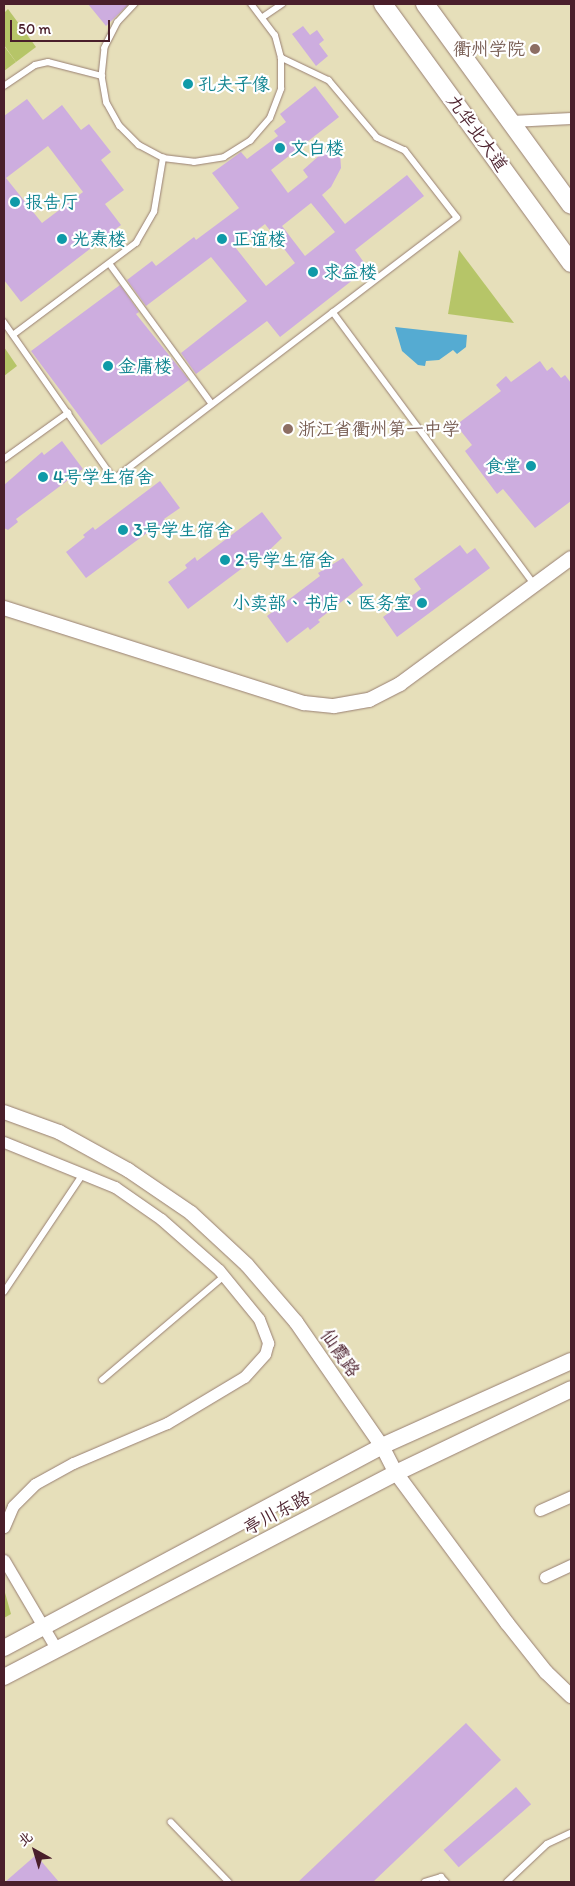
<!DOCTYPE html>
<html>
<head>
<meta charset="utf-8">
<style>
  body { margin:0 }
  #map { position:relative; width:575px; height:1886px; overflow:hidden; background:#e6dfba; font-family:Itim,"LXGW WenKai TC",sans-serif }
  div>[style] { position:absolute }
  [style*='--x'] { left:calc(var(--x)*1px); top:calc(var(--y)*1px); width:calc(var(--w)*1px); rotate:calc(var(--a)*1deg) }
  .green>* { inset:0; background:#b6c568 }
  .water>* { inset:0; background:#55abd2 }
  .building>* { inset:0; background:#cdaddf; transform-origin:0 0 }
  .roads { filter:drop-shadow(0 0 1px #987f72) drop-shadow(0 0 1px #987f72) }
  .service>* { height:5.5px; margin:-2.75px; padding:0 2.75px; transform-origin:2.75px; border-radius:2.75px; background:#fff }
  .minor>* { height:11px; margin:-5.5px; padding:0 5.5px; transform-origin:5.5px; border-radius:5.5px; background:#fff }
  .tertiary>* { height:14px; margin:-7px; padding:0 7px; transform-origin:7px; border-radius:7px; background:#fff }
  .secondary>* { height:16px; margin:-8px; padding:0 8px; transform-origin:8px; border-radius:8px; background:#fff }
  .primary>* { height:18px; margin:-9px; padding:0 9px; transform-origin:9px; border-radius:9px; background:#fff }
  .dots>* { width:14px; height:14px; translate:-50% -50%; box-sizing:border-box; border:2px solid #fff; border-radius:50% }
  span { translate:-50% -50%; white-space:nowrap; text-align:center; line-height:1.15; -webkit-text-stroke:4.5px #fff; paint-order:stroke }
  .education-label { font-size:18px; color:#785e54 }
  .right { translate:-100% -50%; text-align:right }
  .left { translate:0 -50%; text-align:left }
  .culture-label { font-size:18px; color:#0d838f }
  .street-label { font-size:18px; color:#4a1f2b }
  .frame { position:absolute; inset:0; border:5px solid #4a1f2b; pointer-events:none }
  .north { position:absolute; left:10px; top:1826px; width:50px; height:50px; -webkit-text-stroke:4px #fff; paint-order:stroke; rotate:321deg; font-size:14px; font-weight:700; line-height:20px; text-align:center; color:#4a1f2b }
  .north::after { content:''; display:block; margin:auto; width:18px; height:22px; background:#4a1f2b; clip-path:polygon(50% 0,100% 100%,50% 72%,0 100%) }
  .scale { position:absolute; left:10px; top:20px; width:100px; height:22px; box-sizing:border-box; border:2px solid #4a1f2b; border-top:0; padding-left:6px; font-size:15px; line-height:18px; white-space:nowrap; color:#4a1f2b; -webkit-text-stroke:4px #fff; paint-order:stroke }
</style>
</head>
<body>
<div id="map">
  <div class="green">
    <div style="clip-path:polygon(8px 9px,36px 47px,16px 62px,4px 45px,4px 13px)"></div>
    <div style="clip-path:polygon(4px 46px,16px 62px,4px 71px)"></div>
    <div style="clip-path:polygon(459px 250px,514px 323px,448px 314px)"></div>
    <div style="clip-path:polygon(4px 347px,17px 366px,4px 376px)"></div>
    <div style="clip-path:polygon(4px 1589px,11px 1614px,4px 1618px)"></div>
  </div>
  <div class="water">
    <div style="clip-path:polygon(395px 327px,467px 335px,466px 347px,457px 354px,453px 350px,439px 360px,426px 361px,425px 366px,418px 365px,402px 351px)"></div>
  </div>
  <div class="building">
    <div style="clip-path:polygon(88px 4px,129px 4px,106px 26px)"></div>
    <div style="clip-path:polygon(303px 26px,310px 35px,317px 30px,324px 40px,319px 44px,328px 56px,316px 66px,292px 34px)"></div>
    <div style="clip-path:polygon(evenodd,315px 86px,339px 117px,271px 170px,288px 193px,308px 177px,303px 170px,339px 138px,341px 168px,331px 187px,322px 195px,345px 224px,407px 175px,424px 196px,355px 250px,368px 268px,280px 337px,267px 321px,196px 374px,181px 353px,247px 301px,211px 257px,146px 306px,127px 280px,152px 261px,156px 266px,194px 237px,196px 240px,239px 208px,212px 173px,241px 152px,247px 159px,278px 136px,274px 131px,286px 122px,280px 114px,315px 86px,311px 203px,335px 232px,305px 256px,282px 226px,311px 203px,315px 86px,265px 224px,295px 263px,266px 286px,235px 247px,265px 224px)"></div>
    <div style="clip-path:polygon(evenodd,27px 99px,43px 120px,62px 105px,81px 130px,89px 124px,111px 152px,101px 160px,124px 190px,105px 204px,121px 225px,21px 302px,4px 280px,4px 116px,27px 99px,48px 146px,83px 192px,42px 223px,6px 178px,48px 146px)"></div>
    <div style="clip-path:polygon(120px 285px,139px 312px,136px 314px,189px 380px,101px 445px,31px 351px)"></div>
    <div style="clip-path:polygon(540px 361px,547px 371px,552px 367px,561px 378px,565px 375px,571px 383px,571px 501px,535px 528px,503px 489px,497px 494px,465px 451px,472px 445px,456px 425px,501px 391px,496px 385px,506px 376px,511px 382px)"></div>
    <div style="clip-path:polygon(62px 441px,83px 469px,16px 519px,18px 522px,8px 530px,4px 528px,4px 485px,42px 452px,44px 455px)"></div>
    <div style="clip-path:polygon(160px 481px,180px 508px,164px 519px,167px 523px,157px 530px,155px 527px,86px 578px,66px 552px,85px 537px,83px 535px,93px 527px,95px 530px)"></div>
    <div style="clip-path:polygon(262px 512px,282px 538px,259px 560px,257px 557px,188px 609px,168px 582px,187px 568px,185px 565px,195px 557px,197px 561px)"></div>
    <div style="clip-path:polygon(460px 545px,467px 554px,475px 548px,490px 568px,397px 637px,383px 617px,421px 589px,414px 579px)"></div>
    <div style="clip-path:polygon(343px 558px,363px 585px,318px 620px,320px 622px,310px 630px,308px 627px,287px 643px,267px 616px,320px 576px,318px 573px)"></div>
    <div style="clip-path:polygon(466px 1723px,501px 1760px,373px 1882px,298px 1882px)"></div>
    <div style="left:516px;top:1787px;width:23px;height:96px;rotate:49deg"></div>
    <div style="clip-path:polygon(36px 1855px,59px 1882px,5px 1882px)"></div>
  </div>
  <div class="roads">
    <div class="service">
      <div style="--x:135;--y:4;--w:25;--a:133"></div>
      <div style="--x:118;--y:22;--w:29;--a:117"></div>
      <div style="--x:105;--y:48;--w:28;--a:96"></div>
      <div style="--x:102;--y:76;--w:27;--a:80"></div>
      <div style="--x:107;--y:103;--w:26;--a:61"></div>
      <div style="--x:120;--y:126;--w:27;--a:45"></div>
      <div style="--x:139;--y:145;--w:27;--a:28"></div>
      <div style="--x:163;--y:158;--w:31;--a:7"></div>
      <div style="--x:194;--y:162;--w:30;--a:-9"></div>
      <div style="--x:224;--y:157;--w:31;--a:-32"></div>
      <div style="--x:250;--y:141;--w:30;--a:-49"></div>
      <div style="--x:270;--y:118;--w:31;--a:-69"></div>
      <div style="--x:281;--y:89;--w:31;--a:-90"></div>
      <div style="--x:281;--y:58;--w:23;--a:-105"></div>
      <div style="--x:275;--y:36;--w:40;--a:-127"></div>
      <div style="--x:263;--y:17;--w:23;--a:-34"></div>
      <div style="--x:4;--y:86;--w:37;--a:-34"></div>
      <div style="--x:35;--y:65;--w:13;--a:-13"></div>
      <div style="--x:48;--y:62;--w:56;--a:14.5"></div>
      <div style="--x:110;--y:264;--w:173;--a:53.9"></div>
      <div style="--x:333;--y:312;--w:338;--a:53.5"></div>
      <div style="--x:4;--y:322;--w:192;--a:55"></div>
      <div style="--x:114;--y:479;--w:431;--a:-37.3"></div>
      <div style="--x:457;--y:218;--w:85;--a:-127.8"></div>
      <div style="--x:405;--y:151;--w:31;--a:-155"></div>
      <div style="--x:377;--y:138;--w:75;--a:-130.1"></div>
      <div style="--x:329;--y:81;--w:53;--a:-154.4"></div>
      <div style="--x:13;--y:335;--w:154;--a:-36.8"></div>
      <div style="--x:136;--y:243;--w:36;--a:-60"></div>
      <div style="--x:154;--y:212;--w:55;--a:-80.5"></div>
      <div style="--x:4;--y:459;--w:79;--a:-35.7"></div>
      <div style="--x:4;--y:1292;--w:142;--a:-56.2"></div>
      <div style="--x:102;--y:1380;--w:160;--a:-40.4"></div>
      <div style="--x:171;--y:1822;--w:83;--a:46"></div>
      <div style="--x:425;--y:1882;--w:17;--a:-17"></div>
      <div style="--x:441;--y:1877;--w:7;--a:45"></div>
      <div style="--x:507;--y:1882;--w:55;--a:-43.5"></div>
      <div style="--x:547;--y:1844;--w:26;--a:-25"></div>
    </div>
    <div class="minor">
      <div style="--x:511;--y:121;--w:60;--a:-2.9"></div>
      <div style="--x:4;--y:1142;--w:120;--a:22.1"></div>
      <div style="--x:115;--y:1187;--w:56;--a:34.8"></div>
      <div style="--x:161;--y:1219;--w:77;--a:41.3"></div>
      <div style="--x:219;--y:1270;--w:63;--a:50.8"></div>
      <div style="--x:259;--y:1319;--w:26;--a:69"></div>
      <div style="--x:268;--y:1343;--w:11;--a:105"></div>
      <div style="--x:265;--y:1354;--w:31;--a:132"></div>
      <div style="--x:244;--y:1377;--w:90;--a:149.1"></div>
      <div style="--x:167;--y:1423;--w:102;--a:156.9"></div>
      <div style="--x:73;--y:1463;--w:43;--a:151.1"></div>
      <div style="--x:35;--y:1484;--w:31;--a:135"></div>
      <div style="--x:13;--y:1506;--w:23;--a:113"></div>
      <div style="--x:540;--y:1510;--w:34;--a:-24"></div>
      <div style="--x:4;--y:1560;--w:104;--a:59.5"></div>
      <div style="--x:545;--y:1577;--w:29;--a:-25"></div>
    </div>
    <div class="tertiary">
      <div style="--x:4;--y:608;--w:315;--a:17.6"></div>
      <div style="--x:304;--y:703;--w:30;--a:6"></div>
      <div style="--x:334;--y:706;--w:36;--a:-10"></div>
      <div style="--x:369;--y:700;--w:35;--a:-27"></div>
      <div style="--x:400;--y:684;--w:212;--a:-36.4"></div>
      <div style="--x:4;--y:1112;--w:59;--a:20"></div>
      <div style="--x:59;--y:1132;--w:79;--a:28.8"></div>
      <div style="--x:128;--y:1170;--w:76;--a:34.3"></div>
      <div style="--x:191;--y:1213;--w:76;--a:42.9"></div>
      <div style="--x:247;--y:1265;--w:75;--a:49.3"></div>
      <div style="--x:296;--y:1322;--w:151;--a:55.3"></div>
      <div style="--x:382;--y:1446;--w:30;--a:63"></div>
      <div style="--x:396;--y:1473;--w:187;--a:53.5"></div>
      <div style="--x:507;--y:1623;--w:63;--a:51.5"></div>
      <div style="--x:546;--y:1672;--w:35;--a:44"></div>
    </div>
    <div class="secondary">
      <div style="--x:4;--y:1648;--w:429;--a:-28.1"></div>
      <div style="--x:382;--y:1446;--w:207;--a:-24.2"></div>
      <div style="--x:4;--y:1677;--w:442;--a:-27.5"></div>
      <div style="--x:396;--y:1473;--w:194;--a:-25.6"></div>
    </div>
    <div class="primary">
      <div style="--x:383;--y:4;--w:320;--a:54"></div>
      <div style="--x:425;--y:4;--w:248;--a:54"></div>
    </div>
  </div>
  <div class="dots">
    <div style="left:535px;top:49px;background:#8d6e63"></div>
    <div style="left:188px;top:84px;background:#0f9aa8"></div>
    <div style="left:280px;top:148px;background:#0f9aa8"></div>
    <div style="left:15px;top:202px;background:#0f9aa8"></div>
    <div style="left:62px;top:239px;background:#0f9aa8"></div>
    <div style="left:222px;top:239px;background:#0f9aa8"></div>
    <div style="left:313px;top:272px;background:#0f9aa8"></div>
    <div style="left:108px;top:366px;background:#0f9aa8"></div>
    <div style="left:288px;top:429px;background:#8d6e63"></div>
    <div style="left:531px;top:466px;background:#0f9aa8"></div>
    <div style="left:43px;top:477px;background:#0f9aa8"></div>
    <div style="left:123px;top:530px;background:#0f9aa8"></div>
    <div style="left:225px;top:560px;background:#0f9aa8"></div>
    <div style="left:422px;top:603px;background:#0f9aa8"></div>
  </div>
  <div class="education-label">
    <span class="right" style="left:525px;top:49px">衢州学院</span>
    <span class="left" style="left:298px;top:429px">浙江省衢州第一中学</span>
  </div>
  <div class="culture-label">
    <span class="left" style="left:198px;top:84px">孔夫子像</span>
    <span class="left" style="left:290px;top:148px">文白楼</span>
    <span class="left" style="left:25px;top:202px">报告厅</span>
    <span class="left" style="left:72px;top:239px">光焘楼</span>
    <span class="left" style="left:232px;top:239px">正谊楼</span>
    <span class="left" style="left:323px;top:272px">求益楼</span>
    <span class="left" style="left:118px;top:366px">金庸楼</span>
    <span class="right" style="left:521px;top:466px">食堂</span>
    <span class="left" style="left:53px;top:477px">4号学生宿舍</span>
    <span class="left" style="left:133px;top:530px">3号学生宿舍</span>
    <span class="left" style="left:235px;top:560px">2号学生宿舍</span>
    <span class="right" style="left:412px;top:603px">小卖部、书店、医务室</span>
  </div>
  <div class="street-label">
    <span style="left:477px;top:133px;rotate:54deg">九华北大道</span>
    <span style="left:340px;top:1353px;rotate:55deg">仙霞路</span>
    <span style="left:277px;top:1513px;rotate:-28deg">亭川东路</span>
  </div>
  <div class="frame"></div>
  <div class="north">北</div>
  <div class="scale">50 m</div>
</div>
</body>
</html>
